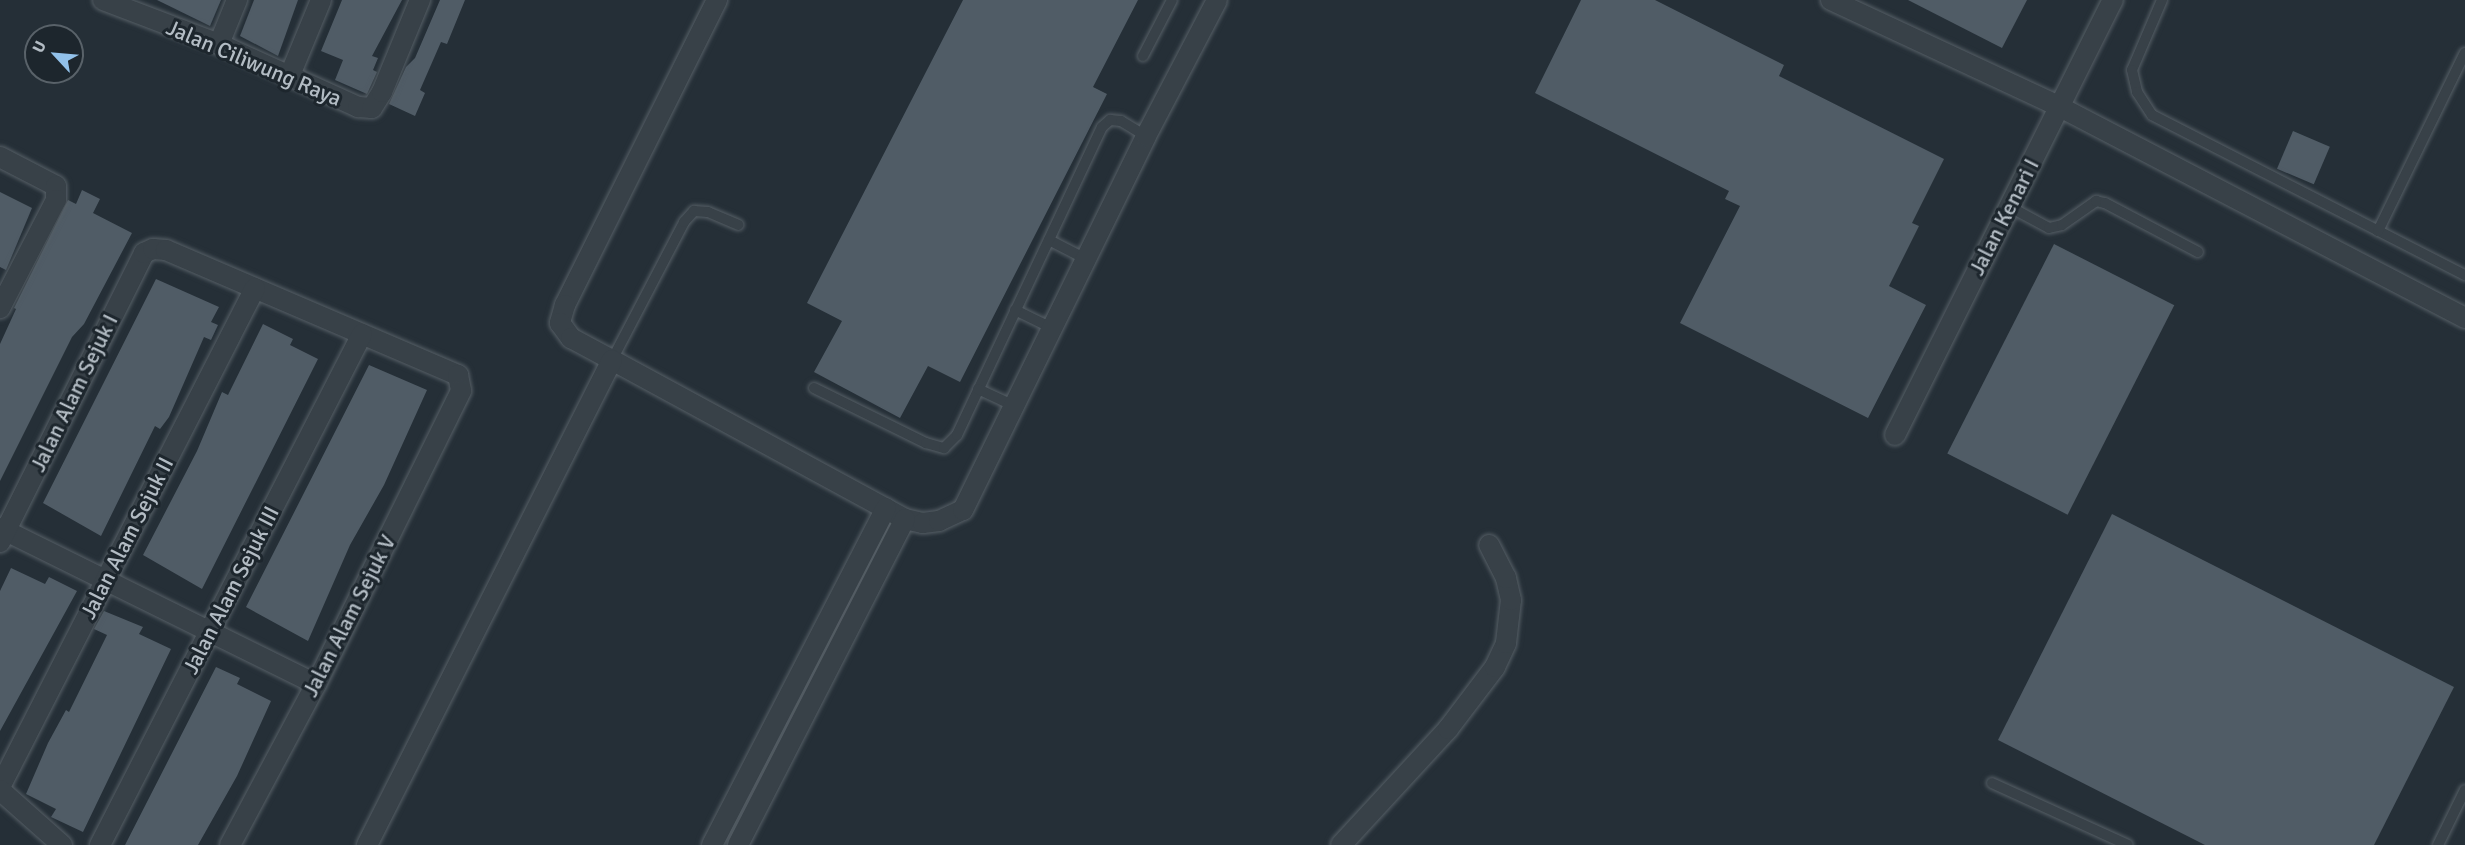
<!DOCTYPE html>
<html>
<head>
<meta charset="utf-8">
<style>
  body { margin:0 }
  #map { position:relative; width:2465px; height:845px; overflow:hidden; background:#252f37; font-family:Signika,sans-serif }
  div>[style] { position:absolute }
  [style*='--x'] { left:calc(var(--x)*1px); top:calc(var(--y)*1px); width:calc(var(--w)*1px); rotate:calc(var(--a)*1deg) }
  .building>* { inset:0; background:#505c66; transform-origin:0 0 }
  .roads { filter:drop-shadow(0 0 2px #565f66) drop-shadow(0 0 2px #565f66) }
  .lane>* { height:10px; margin:-5px; padding:0 5px; transform-origin:5px; border-radius:5px; background:#384148 }
  .street>* { height:20px; margin:-10px; padding:0 10px; transform-origin:10px; border-radius:10px; background:#384148 }
  span { translate:-50% -50%; white-space:nowrap; text-align:center; line-height:1.15; -webkit-text-stroke:6px #1d262d; paint-order:stroke }
  .street-label { font-size:22px; color:#b3bcc4 }
  .north { position:absolute; left:24px; top:24px; width:60px; height:60px; box-sizing:border-box; background:#1d262d; border:2px solid #596269; border-radius:50%; rotate:296deg; font-size:16px; font-weight:700; line-height:24px; text-align:center; color:#b3bcc4 }
  .north::after { content:''; display:block; margin:auto; width:21px; height:27px; background:#92c1ea; clip-path:polygon(50% 0,100% 100%,50% 72%,0 100%) }
</style>
</head>
<body>
<div id="map">
  <div class="building">
    <div style="clip-path:polygon(157px 0,221px 0,210px 26px)"></div>
    <div style="clip-path:polygon(254px 0,298px 0,278px 56px,240px 36px)"></div>
    <div style="clip-path:polygon(342px 0,402px 0,372px 56px,378px 58px,373px 70px,377px 72px,367px 94px,335px 80px,343px 60px,321px 51px)"></div>
    <div style="clip-path:polygon(440px 0,465px 0,447px 44px,441px 42px,420px 90px,425px 93px,415px 116px,389px 104px,406px 67px,415px 58px)"></div>
    <div style="clip-path:polygon(963px 0,1138px 0,1093px 87px,1107px 94px,960px 382px,928px 366px,900px 418px,814px 372px,842px 321px,807px 303px)"></div>
    <div style="clip-path:polygon(1581px 0,1655px 0,1784px 65px,1779px 76px,1944px 159px,1912px 223px,1919px 226px,1889px 286px,1926px 305px,1868px 418px,1680px 323px,1740px 206px,1725px 199px,1729px 191px,1535px 93px)"></div>
    <div style="clip-path:polygon(1908px 0,2027px 0,2002px 48px)"></div>
    <div style="left:2293px;top:131px;width:40px;height:41px;rotate:23deg"></div>
    <div style="clip-path:polygon(82px 190px,100px 199px,93px 213px,132px 233px,84px 324px,72px 337px,0 481px,0 344px,16px 309px,14px 308px,68px 200px,76px 204px)"></div>
    <div style="clip-path:polygon(0 192px,32px 208px,6px 270px,0 267px)"></div>
    <div style="left:2054px;top:244px;width:135px;height:235px;rotate:27deg"></div>
    <div style="clip-path:polygon(156px 279px,219px 307px,211px 322px,218px 325px,211px 340px,204px 337px,169px 417px,160px 429px,155px 426px,101px 536px,43px 503px)"></div>
    <div style="clip-path:polygon(263px 324px,293px 339px,290px 345px,318px 359px,202px 589px,143px 555px,197px 451px,222px 392px,228px 395px)"></div>
    <div style="clip-path:polygon(369px 365px,427px 390px,384px 485px,350px 545px,308px 641px,246px 607px)"></div>
    <div style="clip-path:polygon(2112px 514px,2454px 687px,2374px 845px,2205px 845px,1998px 740px)"></div>
    <div style="clip-path:polygon(11px 568px,45px 584px,49px 577px,77px 591px,0 731px,0 591px)"></div>
    <div style="clip-path:polygon(104px 611px,143px 627px,139px 634px,171px 649px,83px 832px,51px 817px,56px 809px,26px 794px,48px 743px,66px 710px,69px 712px,107px 635px,94px 629px)"></div>
    <div style="clip-path:polygon(216px 667px,240px 678px,237px 684px,271px 701px,237px 776px,198px 845px,125px 845px)"></div>
  </div>
  <div class="roads">
    <div class="lane">
      <div style="--x:2162;--y:0;--w:76;--a:113.2"></div>
      <div style="--x:2132;--y:70;--w:23;--a:77"></div>
      <div style="--x:2137;--y:92;--w:27;--a:57"></div>
      <div style="--x:2152;--y:115;--w:352;--a:27.1"></div>
      <div style="--x:1143;--y:56;--w:63;--a:-62.6"></div>
      <div style="--x:2010;--y:207;--w:44;--a:28.3"></div>
      <div style="--x:2049;--y:228;--w:13;--a:-13"></div>
      <div style="--x:2062;--y:225;--w:42;--a:-35.2"></div>
      <div style="--x:2096;--y:201;--w:9;--a:13"></div>
      <div style="--x:2105;--y:203;--w:105;--a:27.8"></div>
      <div style="--x:2378;--y:231;--w:198;--a:-64"></div>
      <div style="--x:1049;--y:240;--w:42;--a:27.2"></div>
      <div style="--x:1015;--y:310;--w:41;--a:25.9"></div>
      <div style="--x:612;--y:360;--w:156;--a:-62.4"></div>
      <div style="--x:684;--y:222;--w:15;--a:-48"></div>
      <div style="--x:694;--y:211;--w:14;--a:4"></div>
      <div style="--x:708;--y:212;--w:33;--a:23"></div>
      <div style="--x:814;--y:388;--w:125;--a:26.2"></div>
      <div style="--x:926;--y:443;--w:19;--a:16"></div>
      <div style="--x:944;--y:448;--w:18;--a:-45"></div>
      <div style="--x:957;--y:435;--w:340;--a:-64.8"></div>
      <div style="--x:1102;--y:127;--w:11;--a:-41"></div>
      <div style="--x:1110;--y:120;--w:11;--a:5"></div>
      <div style="--x:1121;--y:121;--w:29;--a:31"></div>
      <div style="--x:978;--y:389;--w:40;--a:25"></div>
      <div style="--x:1992;--y:783;--w:149;--a:24.5"></div>
      <div style="--x:2438;--y:845;--w:61;--a:-63.9"></div>
    </div>
    <div class="street">
      <div style="--x:103;--y:0;--w:124;--a:20.8"></div>
      <div style="--x:219;--y:44;--w:153;--a:24.4"></div>
      <div style="--x:358;--y:107;--w:14;--a:4"></div>
      <div style="--x:372;--y:108;--w:19;--a:-58"></div>
      <div style="--x:382;--y:92;--w:100;--a:-67.6"></div>
      <div style="--x:717;--y:0;--w:341;--a:116.5"></div>
      <div style="--x:565;--y:305;--w:19;--a:106"></div>
      <div style="--x:560;--y:323;--w:19;--a:54"></div>
      <div style="--x:571;--y:338;--w:47;--a:28.2"></div>
      <div style="--x:612;--y:360;--w:333;--a:28.5"></div>
      <div style="--x:905;--y:519;--w:18;--a:13"></div>
      <div style="--x:923;--y:523;--w:16;--a:-7"></div>
      <div style="--x:939;--y:521;--w:26;--a:-25"></div>
      <div style="--x:963;--y:510;--w:416;--a:-63.9"></div>
      <div style="--x:1146;--y:136;--w:153;--a:-62.4"></div>
      <div style="--x:1831;--y:0;--w:253;--a:25"></div>
      <div style="--x:2060;--y:107;--w:457;--a:27.5"></div>
      <div style="--x:219;--y:44;--w:48;--a:-67.8"></div>
      <div style="--x:290;--y:75;--w:81;--a:-67.5"></div>
      <div style="--x:0;--y:157;--w:63;--a:27.4"></div>
      <div style="--x:56;--y:186;--w:14;--a:90"></div>
      <div style="--x:56;--y:200;--w:122;--a:117.4"></div>
      <div style="--x:1895;--y:435;--w:487;--a:-63.4"></div>
      <div style="--x:0;--y:528;--w:352;--a:26.3"></div>
      <div style="--x:0;--y:542;--w:323;--a:-63.5"></div>
      <div style="--x:144;--y:253;--w:10;--a:-24"></div>
      <div style="--x:153;--y:249;--w:13;--a:4"></div>
      <div style="--x:166;--y:250;--w:318;--a:23.2"></div>
      <div style="--x:458;--y:375;--w:16;--a:79"></div>
      <div style="--x:461;--y:391;--w:327;--a:116.3"></div>
      <div style="--x:316;--y:684;--w:183;--a:118.1"></div>
      <div style="--x:0;--y:787;--w:560;--a:-62.93"></div>
      <div style="--x:0;--y:790;--w:83;--a:41.6"></div>
      <div style="--x:100;--y:845;--w:574;--a:-62.85"></div>
      <div style="--x:367;--y:845;--w:543;--a:-63.2"></div>
      <div style="--x:712;--y:845;--w:379;--a:-62.7"></div>
      <div style="--x:738;--y:845;--w:366;--a:-62.9"></div>
      <div style="--x:1341;--y:845;--w:158;--a:-47.3"></div>
      <div style="--x:1448;--y:729;--w:78;--a:-52.8"></div>
      <div style="--x:1495;--y:667;--w:26;--a:-65"></div>
      <div style="--x:1506;--y:643;--w:43;--a:-83.4"></div>
      <div style="--x:1511;--y:600;--w:23;--a:-103"></div>
      <div style="--x:1506;--y:578;--w:37;--a:-117"></div>
    </div>
  </div>
  <div class="street-label">
    <span style="left:254px;top:63px;rotate:23deg">Jalan Ciliwung Raya</span>
    <span style="left:2004px;top:217px;rotate:-63deg">Jalan Kenari I</span>
    <span style="left:74px;top:393px;rotate:-64deg">Jalan Alam Sejuk I</span>
    <span style="left:127px;top:538px;rotate:-63deg">Jalan Alam Sejuk II</span>
    <span style="left:231px;top:590px;rotate:-63deg">Jalan Alam Sejuk III</span>
    <span style="left:349px;top:616px;rotate:-63deg">Jalan Alam Sejuk V</span>
  </div>
  <div class="north">U</div>
</div>
</body>
</html>
